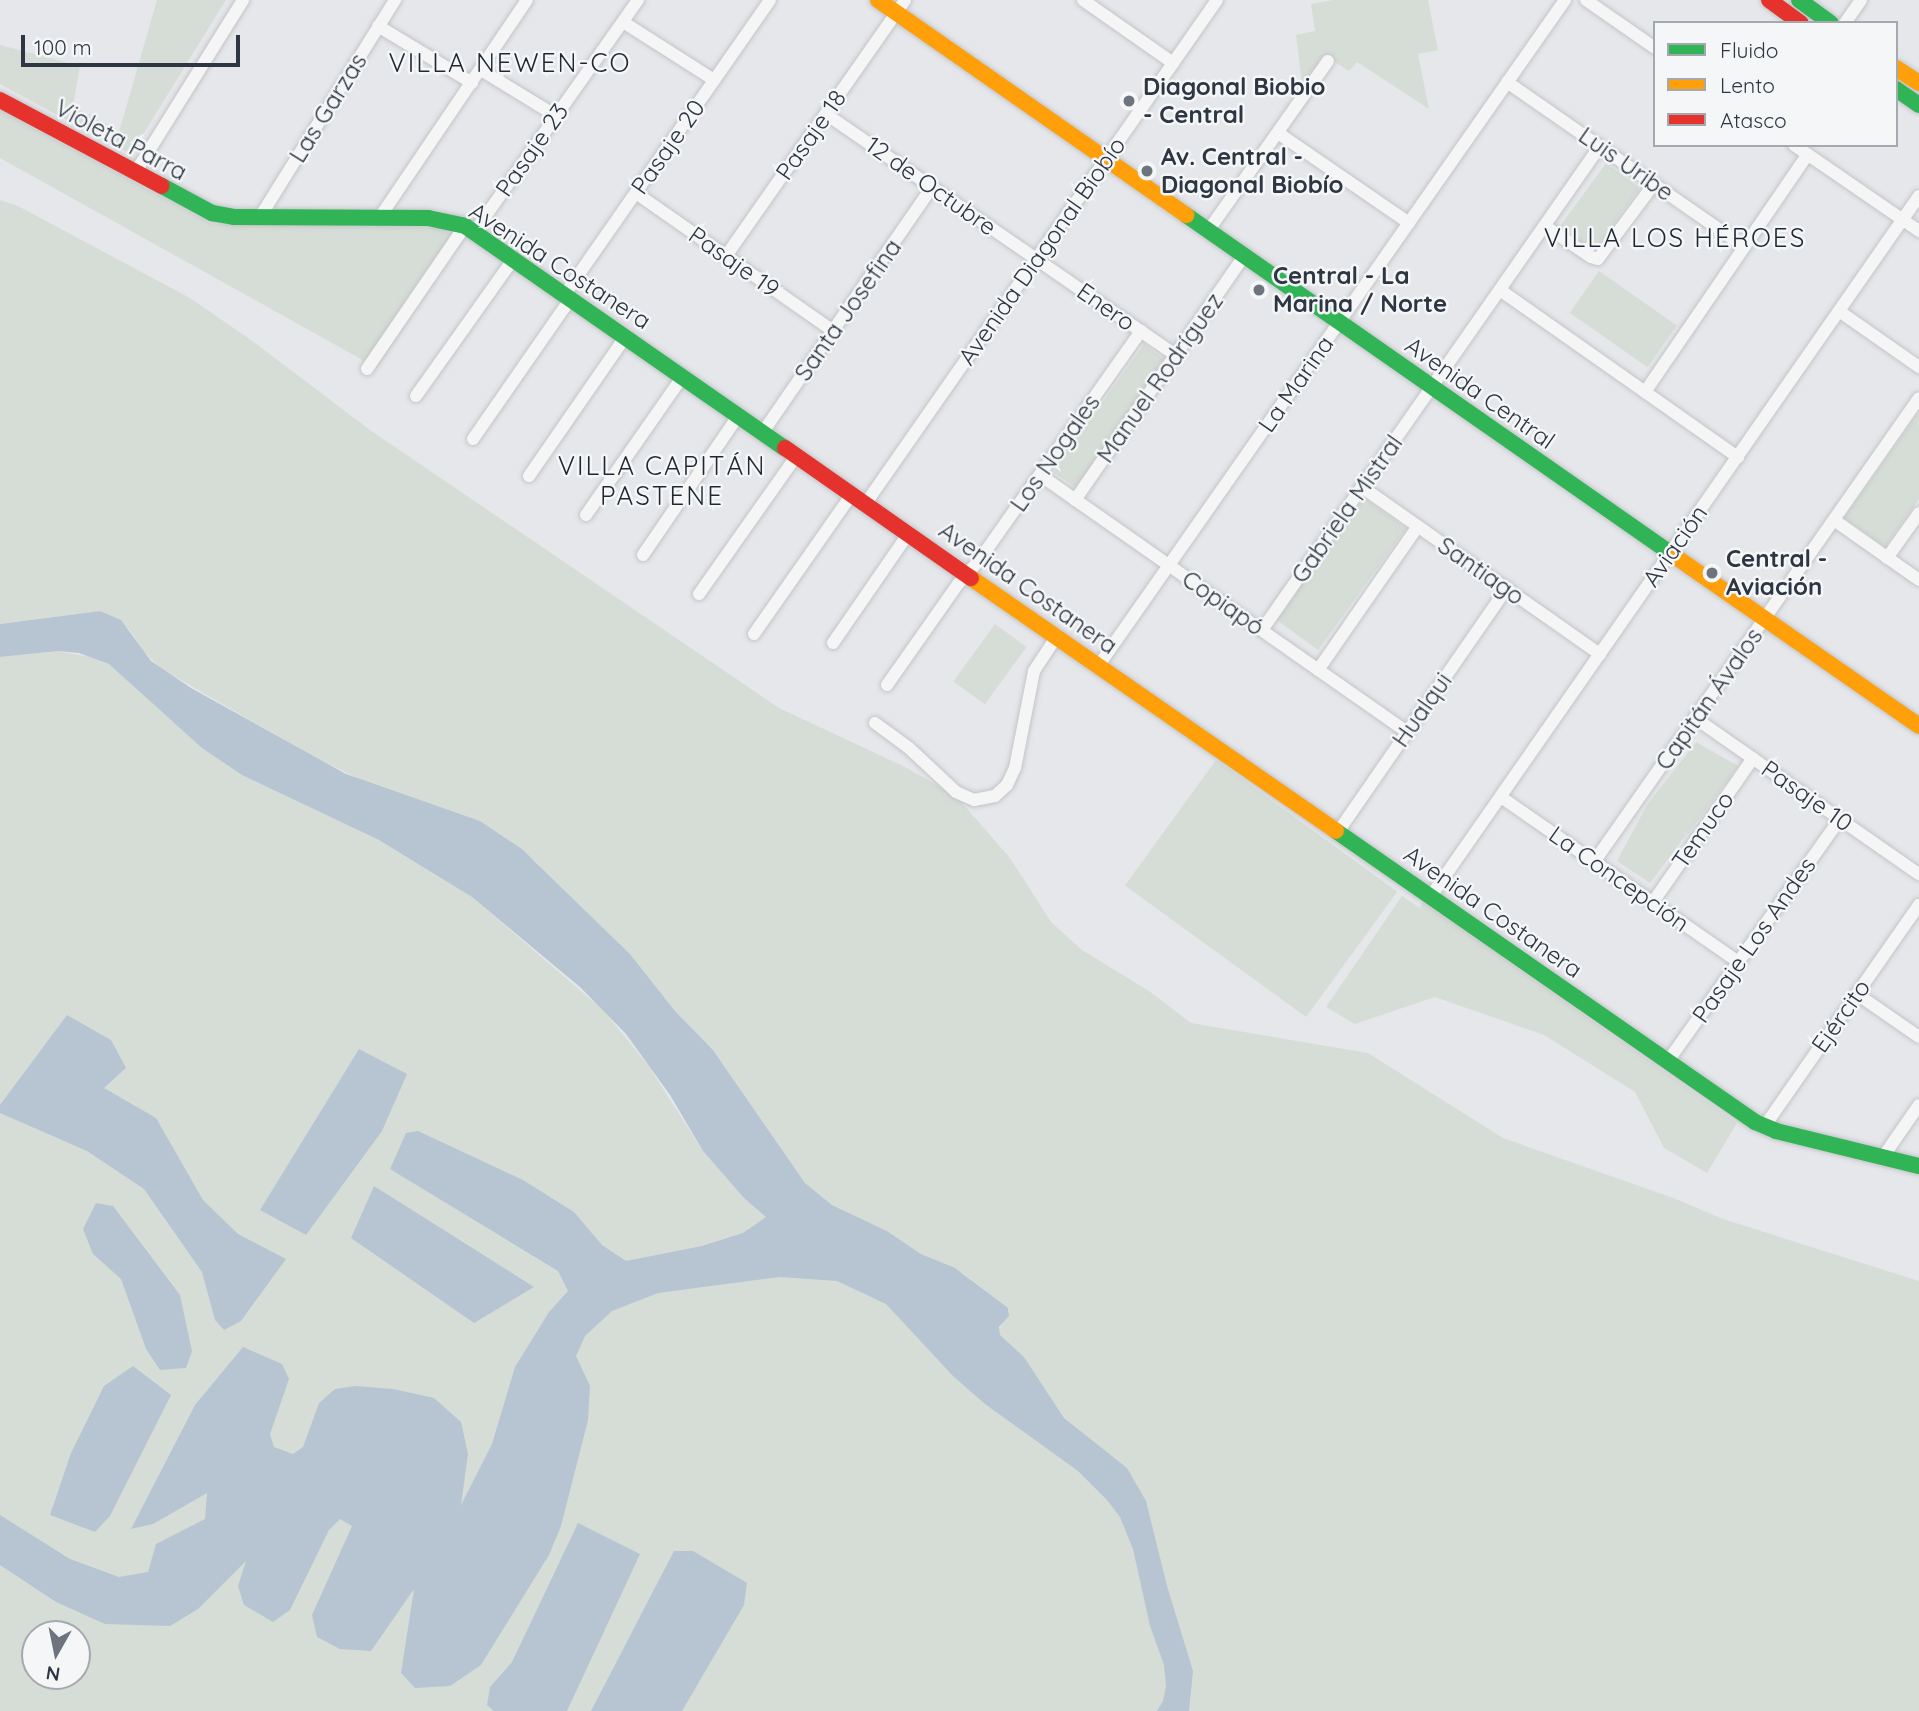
<!DOCTYPE html>
<html>
<head>
<meta charset="utf-8">
<style>
  body { margin:0 }
  #map { position:relative; width:1919px; height:1711px; overflow:hidden; background:#e5e7ea; font-family:Quicksand,sans-serif }
  div>[style] { position:absolute }
  [style*='--x'] { left:calc(var(--x)*1px); top:calc(var(--y)*1px); width:calc(var(--w)*1px); rotate:calc(var(--a)*1deg) }
  .green>* { inset:0; background:#d6ddd6; transform-origin:0 0 }
  .water>* { inset:0; background:#b7c5d2 }
  .roads { filter:drop-shadow(0 0 2px #c3c5c8) drop-shadow(0 0 2px #c3c5c8) }
  .street>* { height:12px; margin:-6px; padding:0 6px; transform-origin:6px; border-radius:6px; background:#f5f5f6 }
  .fast>* { height:16px; margin:-8px; padding:0 8px; transform-origin:8px; border-radius:8px; background:#30b455 }
  .slow>* { height:16px; margin:-8px; padding:0 8px; transform-origin:8px; border-radius:8px; background:#ff9f0a }
  .jam>* { height:16px; margin:-8px; padding:0 8px; transform-origin:8px; border-radius:8px; background:#e5322d }
  .dots>* { width:19px; height:19px; translate:-50% -50%; box-sizing:border-box; border:4px solid #f4f6f8; border-radius:50% }
  span { translate:-50% -50%; white-space:nowrap; text-align:center; line-height:1.15; -webkit-text-stroke:5px #f4f6f8; paint-order:stroke }
  .poi-label { font-size:24px; color:#2d3642; font-weight:700 }
  .left { translate:0 -50%; text-align:left }
  .street-label { font-size:24px; color:#2d3642 }
  .neighbourhood-label { font-size:26px; color:#1f2733; letter-spacing:2px }
  .legend { position:absolute; left:1653px; top:21px; width:245px; height:126px; box-sizing:border-box; background:#f4f6f8; border:2px solid #a4a9af; margin:0; padding:9px 12px; list-style:none; font-size:21px; color:#2d3642 }
  .legend li { display:flex; align-items:center; gap:14px; height:35px }
  .legend b { width:35px; border:2px solid #a4a9af }
  .north { position:absolute; left:21px; top:1620px; width:70px; height:70px; box-sizing:border-box; background:#f4f6f8; border:2px solid #a4a9af; border-radius:50%; rotate:189deg; font-size:19px; font-weight:700; line-height:28px; text-align:center; color:#2d3642 }
  .north::after { content:''; display:block; margin:auto; width:24px; height:32px; background:#6d747d; clip-path:polygon(50% 0,100% 100%,50% 72%,0 100%) }
  .scale { position:absolute; left:21px; top:35px; width:219px; height:32px; box-sizing:border-box; border:4px solid #2d3642; border-top:0; padding-left:9px; font-size:21px; line-height:24px; white-space:nowrap; color:#2d3642; -webkit-text-stroke:5px #f4f6f8; paint-order:stroke }
</style>
</head>
<body>
<div id="map">
  <div class="green">
    <div style="clip-path:polygon(157px 0,226px 0,131px 154px,115px 146px)"></div>
    <div style="clip-path:polygon(1333px 0,1428px 0,1438px 50px,1418px 54px,1429px 109px,1357px 62px,1349px 71px,1324px 55px,1302px 83px,1296px 35px,1315px 31px,1311px 4px)"></div>
    <div style="clip-path:polygon(0 45px,80px 66px,73px 106px,116px 129px,113px 145px,0 84px)"></div>
    <div style="clip-path:polygon(0 110px,212px 224px,442px 228px,462px 240px,377px 368px,0 158px)"></div>
    <div style="left:1606px;top:163px;width:42px;height:79px;rotate:36deg"></div>
    <div style="clip-path:polygon(evenodd,0 200px,18px 206px,190px 298px,251px 340px,370px 430px,779px 708px,905px 767px,956px 796px,1010px 858px,1051px 922px,1082px 950px,1149px 991px,1191px 1023px,1368px 1053px,1503px 1138px,1676px 1199px,1723px 1219px,1919px 1281px,1919px 1711px,0 1711px,0 657px,58px 651px,96px 658px,109px 664px,242px 775px,379px 840px,437px 873px,472px 897px,603px 1010px,648px 1065px,703px 1151px,744px 1198px,998px 1331px,1010px 1311px,964px 1274px,921px 1254px,887px 1231px,832px 1205px,805px 1183px,713px 1050px,675px 1011px,630px 954px,535px 861px,506px 838px,479px 821px,369px 784px,309px 754px,160px 668px,144px 652px,128px 628px,100px 611px,0 624px,0 200px,35px 1634px,77px 1634px,77px 1676px,35px 1676px,35px 1634px)"></div>
    <div style="left:1599px;top:271px;width:95px;height:51px;rotate:35deg"></div>
    <div style="clip-path:polygon(1144px 344px,1164px 359px,1078px 489px,1053px 472px)"></div>
    <div style="clip-path:polygon(1919px 412px,1919px 499px,1885px 547px,1844px 518px)"></div>
    <div style="left:1364px;top:498px;width:52px;height:150px;rotate:36deg"></div>
    <div style="left:995px;top:624px;width:39px;height:71px;rotate:36deg"></div>
    <div style="clip-path:polygon(1696px 742px,1738px 766px,1688px 834px,1683px 832px,1686px 835px,1650px 883px,1617px 861px,1647px 805px)"></div>
    <div style="left:1216px;top:760px;width:224px;height:155px;rotate:36deg"></div>
    <div style="clip-path:polygon(1402px 896px,1420px 908px,1423px 902px,1737px 1123px,1707px 1173px,1664px 1148px,1635px 1092px,1544px 1035px,1435px 997px,1355px 1024px,1326px 1007px)"></div>
  </div>
  <div class="water">
    <div style="clip-path:polygon(100px 611px,121px 620px,151px 661px,191px 688px,346px 774px,480px 821px,522px 849px,630px 954px,675px 1011px,713px 1050px,805px 1183px,832px 1205px,887px 1231px,921px 1254px,955px 1268px,1008px 1308px,1009px 1316px,999px 1327px,1000px 1335px,1024px 1357px,1064px 1418px,1127px 1468px,1146px 1501px,1167px 1586px,1193px 1671px,1189px 1711px,1157px 1711px,1163px 1701px,1166px 1686px,1164px 1665px,1150px 1626px,1133px 1549px,1120px 1517px,1107px 1500px,1078px 1471px,985px 1404px,953px 1376px,886px 1304px,837px 1281px,780px 1277px,658px 1293px,612px 1311px,585px 1336px,576px 1356px,590px 1386px,588px 1420px,561px 1526px,549px 1555px,481px 1665px,450px 1686px,415px 1688px,401px 1673px,414px 1589px,371px 1651px,340px 1649px,317px 1637px,312px 1615px,352px 1526px,340px 1519px,329px 1530px,290px 1610px,273px 1622px,244px 1605px,238px 1586px,246px 1561px,198px 1609px,170px 1626px,105px 1624px,56px 1602px,0 1565px,0 1515px,70px 1559px,119px 1577px,148px 1572px,156px 1544px,205px 1519px,207px 1493px,153px 1524px,131px 1529px,195px 1405px,243px 1347px,282px 1364px,289px 1379px,270px 1434px,274px 1447px,293px 1454px,303px 1447px,319px 1403px,335px 1389px,356px 1386px,393px 1389px,434px 1398px,461px 1422px,468px 1454px,461px 1505px,492px 1444px,515px 1367px,549px 1312px,568px 1291px,558px 1271px,390px 1169px,406px 1133px,418px 1131px,523px 1180px,574px 1212px,602px 1245px,626px 1261px,702px 1246px,743px 1233px,766px 1217px,744px 1198px,703px 1151px,670px 1095px,626px 1034px,581px 988px,472px 897px,379px 840px,242px 775px,202px 748px,109px 664px,79px 653px,58px 651px,0 657px,0 624px)"></div>
    <div style="clip-path:polygon(67px 1015px,111px 1040px,126px 1068px,104px 1088px,156px 1118px,203px 1200px,238px 1234px,286px 1259px,241px 1321px,224px 1330px,215px 1320px,202px 1272px,144px 1189px,87px 1151px,0 1113px,0 1105px)"></div>
    <div style="clip-path:polygon(359px 1049px,407px 1074px,382px 1131px,306px 1235px,260px 1210px)"></div>
    <div style="clip-path:polygon(374px 1186px,534px 1287px,474px 1323px,351px 1238px)"></div>
    <div style="clip-path:polygon(96px 1203px,113px 1206px,180px 1295px,192px 1351px,186px 1368px,160px 1370px,146px 1349px,121px 1279px,93px 1254px,83px 1229px)"></div>
    <div style="clip-path:polygon(133px 1366px,171px 1395px,110px 1516px,95px 1532px,50px 1515px,71px 1453px,104px 1386px)"></div>
    <div style="clip-path:polygon(578px 1523px,640px 1554px,567px 1711px,494px 1711px,487px 1705px,490px 1687px,512px 1662px)"></div>
    <div style="clip-path:polygon(674px 1551px,693px 1551px,747px 1583px,744px 1605px,682px 1711px,591px 1711px)"></div>
  </div>
  <div class="roads">
    <div class="street">
      <div style="--x:1083;--y:0;--w:110;--a:35"></div>
      <div style="--x:1586;--y:0;--w:84;--a:34.8"></div>
      <div style="--x:623;--y:22;--w:108;--a:32.5"></div>
      <div style="--x:1845;--y:23;--w:28;--a:-55"></div>
      <div style="--x:378;--y:26;--w:110;--a:31.2"></div>
      <div style="--x:481;--y:70;--w:88;--a:31.5"></div>
      <div style="--x:1507;--y:82;--w:289;--a:34.8"></div>
      <div style="--x:826;--y:114;--w:425;--a:34.6"></div>
      <div style="--x:1278;--y:133;--w:159;--a:34.5"></div>
      <div style="--x:1794;--y:145;--w:152;--a:34.5"></div>
      <div style="--x:135;--y:173;--w:204;--a:-58"></div>
      <div style="--x:636;--y:193;--w:241;--a:35"></div>
      <div style="--x:260;--y:217;--w:256;--a:-58.1"></div>
      <div style="--x:380;--y:217;--w:262;--a:-55.9"></div>
      <div style="--x:1545;--y:226;--w:55;--a:34"></div>
      <div style="--x:1591;--y:257;--w:7;--a:16"></div>
      <div style="--x:1598;--y:259;--w:94;--a:-53.3"></div>
      <div style="--x:475;--y:231;--w:283;--a:-54.8"></div>
      <div style="--x:1208;--y:231;--w:208;--a:-54.8"></div>
      <div style="--x:726;--y:256;--w:312;--a:-55"></div>
      <div style="--x:1500;--y:290;--w:291;--a:35.1"></div>
      <div style="--x:565;--y:294;--w:358;--a:-55.1"></div>
      <div style="--x:1839;--y:311;--w:98;--a:35"></div>
      <div style="--x:367;--y:369;--w:173;--a:-55.6"></div>
      <div style="--x:1645;--y:392;--w:287;--a:-55.6"></div>
      <div style="--x:416;--y:396;--w:169;--a:-54.6"></div>
      <div style="--x:763;--y:432;--w:298;--a:-55.4"></div>
      <div style="--x:473;--y:439;--w:172;--a:-55.2"></div>
      <div style="--x:1040;--y:475;--w:448;--a:35"></div>
      <div style="--x:529;--y:476;--w:170;--a:-55.3"></div>
      <div style="--x:1362;--y:487;--w:291;--a:35.1"></div>
      <div style="--x:1075;--y:500;--w:297;--a:-55.3"></div>
      <div style="--x:866;--y:503;--w:613;--a:-55.09"></div>
      <div style="--x:586;--y:515;--w:169;--a:-55.1"></div>
      <div style="--x:1834;--y:520;--w:104;--a:35.2"></div>
      <div style="--x:643;--y:555;--w:170;--a:-55.6"></div>
      <div style="--x:1887;--y:558;--w:55;--a:-54.6"></div>
      <div style="--x:699;--y:594;--w:170;--a:-54.8"></div>
      <div style="--x:1262;--y:630;--w:590;--a:-55.07"></div>
      <div style="--x:754;--y:634;--w:171;--a:-55"></div>
      <div style="--x:833;--y:643;--w:134;--a:-55.4"></div>
      <div style="--x:1099;--y:665;--w:812;--a:-54.98"></div>
      <div style="--x:1318;--y:670;--w:175;--a:-55.2"></div>
      <div style="--x:887;--y:685;--w:123;--a:-54.9"></div>
      <div style="--x:958;--y:584;--w:30;--a:-48"></div>
      <div style="--x:978;--y:562;--w:283;--a:-54.8"></div>
      <div style="--x:1695;--y:718;--w:273;--a:34.9"></div>
      <div style="--x:875;--y:723;--w:42;--a:36.3"></div>
      <div style="--x:909;--y:748;--w:64;--a:43.1"></div>
      <div style="--x:956;--y:792;--w:20;--a:24"></div>
      <div style="--x:974;--y:800;--w:21;--a:-11"></div>
      <div style="--x:995;--y:796;--w:16;--a:-43"></div>
      <div style="--x:1007;--y:785;--w:19;--a:-65"></div>
      <div style="--x:1015;--y:768;--w:99;--a:-78.9"></div>
      <div style="--x:1034;--y:671;--w:42;--a:-56.7"></div>
      <div style="--x:1501;--y:797;--w:289;--a:34.8"></div>
      <div style="--x:1338;--y:832;--w:297;--a:-55.3"></div>
      <div style="--x:1594;--y:862;--w:566;--a:-54.99"></div>
      <div style="--x:1431;--y:896;--w:853;--a:-55.12"></div>
      <div style="--x:1653;--y:902;--w:175;--a:-55.2"></div>
      <div style="--x:1857;--y:994;--w:75;--a:34.7"></div>
      <div style="--x:1668;--y:1061;--w:297;--a:-54.6"></div>
      <div style="--x:1764;--y:1127;--w:271;--a:-55.1"></div>
      <div style="--x:1883;--y:1157;--w:63;--a:-55.3"></div>
    </div>
    <div class="fast">
      <div style="--x:1799;--y:0;--w:39;--a:36"></div>
      <div style="--x:1896;--y:89;--w:28;--a:35"></div>
      <div style="--x:162;--y:186;--w:57;--a:28.4"></div>
      <div style="--x:212;--y:213;--w:22;--a:10"></div>
      <div style="--x:234;--y:217;--w:194;--a:0.3"></div>
      <div style="--x:428;--y:218;--w:38;--a:12"></div>
      <div style="--x:465;--y:226;--w:389;--a:34.8"></div>
      <div style="--x:1186;--y:215;--w:598;--a:34.91"></div>
      <div style="--x:1336;--y:831;--w:510;--a:34.78"></div>
      <div style="--x:1755;--y:1122;--w:23;--a:23"></div>
      <div style="--x:1776;--y:1131;--w:147;--a:13.8"></div>
    </div>
    <div class="slow">
      <div style="--x:878;--y:0;--w:376;--a:34.9"></div>
      <div style="--x:1896;--y:68;--w:27;--a:33"></div>
      <div style="--x:1676;--y:557;--w:296;--a:34.8"></div>
      <div style="--x:971;--y:578;--w:444;--a:34.7"></div>
    </div>
    <div class="jam">
      <div style="--x:1769;--y:0;--w:39;--a:36"></div>
      <div style="--x:0;--y:100;--w:183;--a:28"></div>
      <div style="--x:785;--y:448;--w:227;--a:35"></div>
    </div>
  </div>
  <div class="dots">
    <div style="left:1129px;top:101px;background:#6d747d"></div>
    <div style="left:1147px;top:171px;background:#6d747d"></div>
    <div style="left:1259px;top:290px;background:#6d747d"></div>
    <div style="left:1712px;top:573px;background:#6d747d"></div>
  </div>
  <div class="poi-label">
    <span class="left" style="left:1143px;top:101px">Diagonal Biobio<br>- Central</span>
    <span class="left" style="left:1161px;top:171px">Av. Central -<br>Diagonal Biobío</span>
    <span class="left" style="left:1273px;top:290px">Central - La<br>Marina / Norte</span>
    <span class="left" style="left:1726px;top:573px">Central -<br>Aviación</span>
  </div>
  <div class="street-label">
    <span style="left:328px;top:108px;rotate:-58deg">Las Garzas</span>
    <span style="left:811px;top:135px;rotate:-55deg">Pasaje 18</span>
    <span style="left:121px;top:140px;rotate:28deg">Violeta Parra</span>
    <span style="left:668px;top:147px;rotate:-55deg">Pasaje 20</span>
    <span style="left:532px;top:150px;rotate:-55deg">Pasaje 23</span>
    <span style="left:1626px;top:164px;rotate:35deg">Luis Uribe</span>
    <span style="left:931px;top:186px;rotate:35deg">12 de Octubre</span>
    <span style="left:1042px;top:251px;rotate:-55deg">Avenida Diagonal Biobío</span>
    <span style="left:734px;top:262px;rotate:35deg">Pasaje 19</span>
    <span style="left:560px;top:266px;rotate:33deg">Avenida Costanera</span>
    <span style="left:1106px;top:307px;rotate:35deg">Enero</span>
    <span style="left:848px;top:310px;rotate:-55deg">Santa Josefina</span>
    <span style="left:1160px;top:378px;rotate:-55deg">Manuel Rodríguez</span>
    <span style="left:1296px;top:384px;rotate:-55deg">La Marina</span>
    <span style="left:1480px;top:393px;rotate:35deg">Avenida Central</span>
    <span style="left:1055px;top:453px;rotate:-55deg">Los Nogales</span>
    <span style="left:1347px;top:509px;rotate:-55deg">Gabriela Mistral</span>
    <span style="left:1675px;top:546px;rotate:-55deg">Aviación</span>
    <span style="left:1481px;top:571px;rotate:35deg">Santiago</span>
    <span style="left:1028px;top:588px;rotate:35deg">Avenida Costanera</span>
    <span style="left:1223px;top:603px;rotate:35deg">Copiapó</span>
    <span style="left:1709px;top:699px;rotate:-55deg">Capitán Ávalos</span>
    <span style="left:1422px;top:710px;rotate:-55deg">Hualqui</span>
    <span style="left:1807px;top:796px;rotate:35deg">Pasaje 10</span>
    <span style="left:1703px;top:830px;rotate:-55deg">Temuco</span>
    <span style="left:1619px;top:879px;rotate:35deg">La Concepción</span>
    <span style="left:1493px;top:912px;rotate:35deg">Avenida Costanera</span>
    <span style="left:1754px;top:940px;rotate:-55deg">Pasaje Los Andes</span>
    <span style="left:1841px;top:1016px;rotate:-55deg">Ejército</span>
  </div>
  <div class="neighbourhood-label">
    <span style="left:510px;top:63px">VILLA NEWEN-CO</span>
    <span style="left:1675px;top:238px">VILLA LOS HÉROES</span>
    <span style="left:662px;top:481px">VILLA CAPITÁN<br>PASTENE</span>
  </div>
  <ul class="legend">
  <li><b style="height:9px;background:#30b455"></b>Fluido</li>
  <li><b style="height:9px;background:#ff9f0a"></b>Lento</li>
  <li><b style="height:9px;background:#e5322d"></b>Atasco</li>
  </ul>
  <div class="north">N</div>
  <div class="scale">100 m</div>
</div>
</body>
</html>
